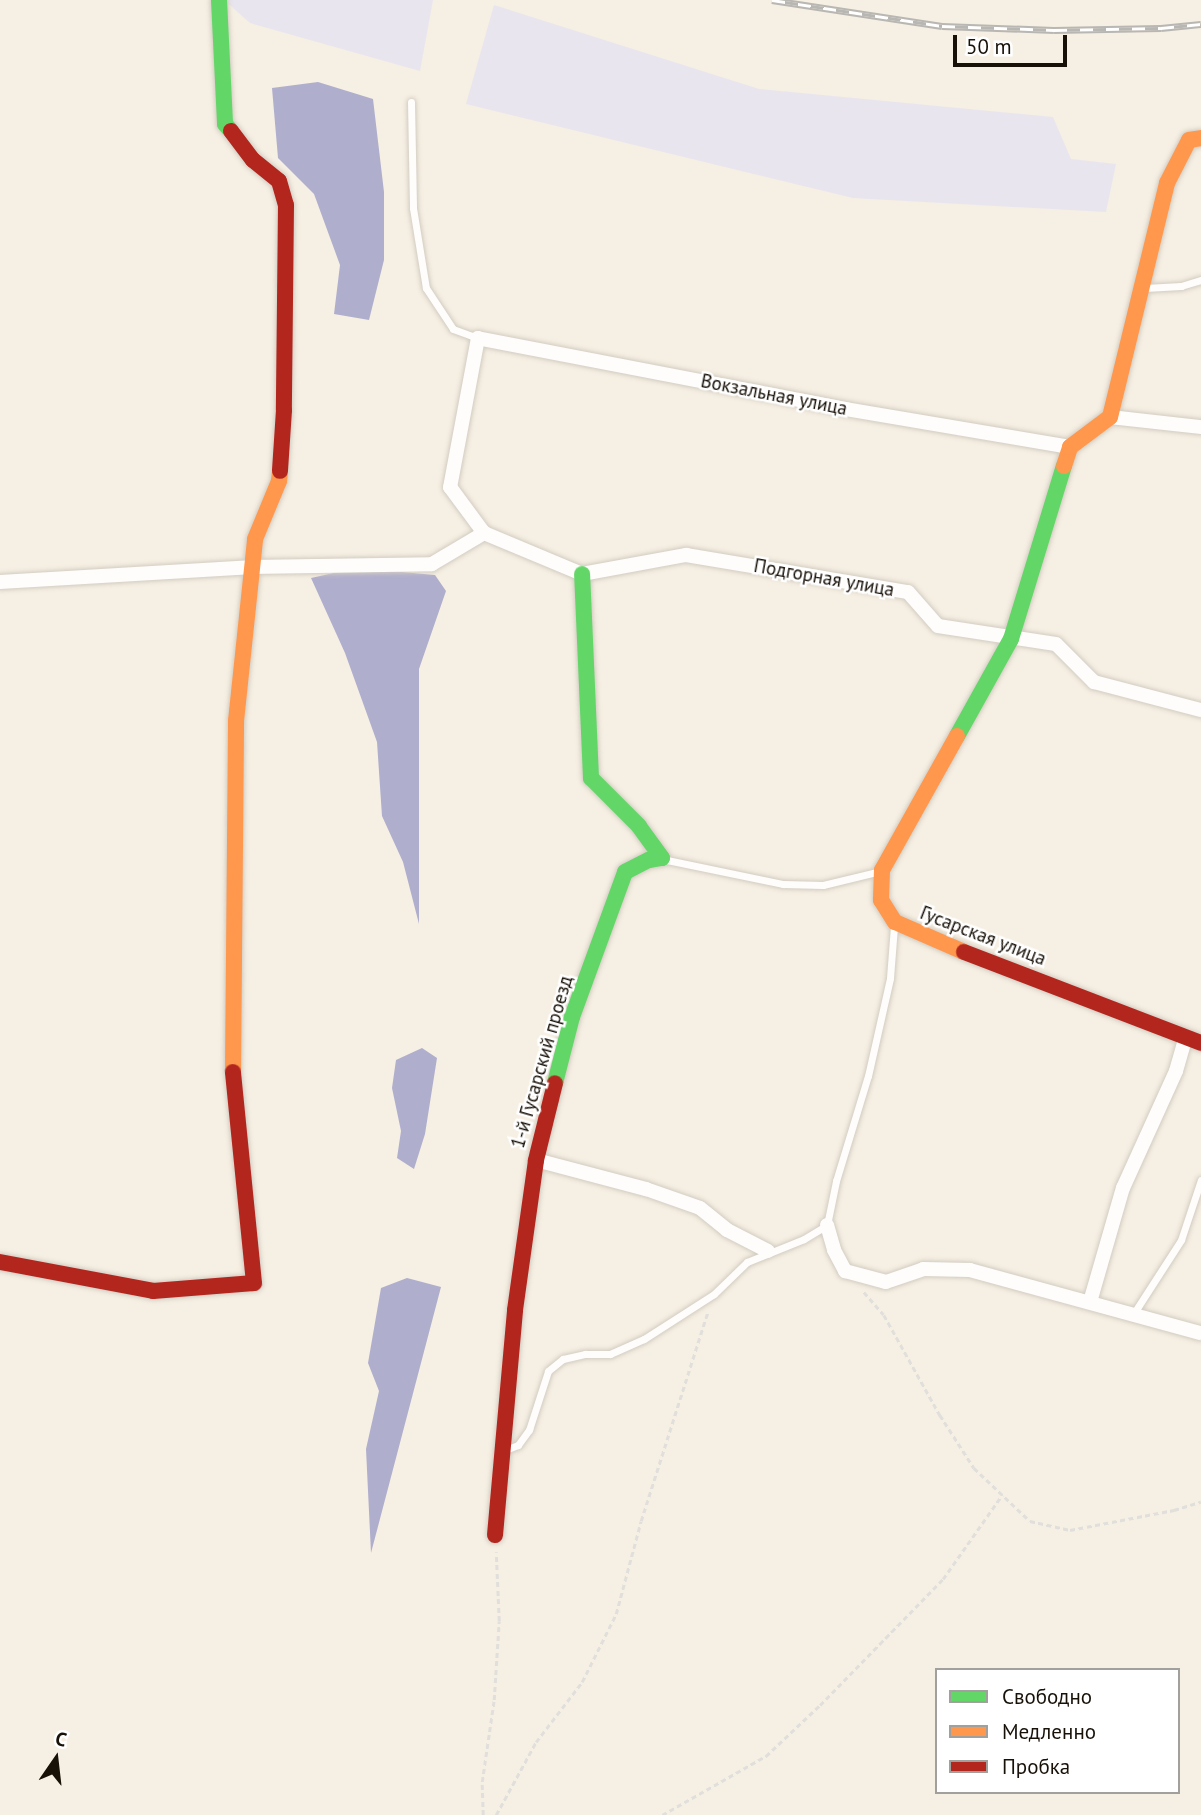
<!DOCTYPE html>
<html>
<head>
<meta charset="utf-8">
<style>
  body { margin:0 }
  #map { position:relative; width:1201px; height:1815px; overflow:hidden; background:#f6efe3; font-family:"PT Sans",sans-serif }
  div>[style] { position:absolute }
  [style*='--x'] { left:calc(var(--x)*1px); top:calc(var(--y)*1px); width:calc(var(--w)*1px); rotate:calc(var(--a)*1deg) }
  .green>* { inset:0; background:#e8e5ef }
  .water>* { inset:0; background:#b0aecd }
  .path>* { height:2.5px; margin-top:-1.25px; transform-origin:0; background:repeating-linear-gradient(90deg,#e1dfdb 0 5px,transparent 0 8.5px) }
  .roads { filter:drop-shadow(0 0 2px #d2ccc2) drop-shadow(0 0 2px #d2ccc2) }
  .lane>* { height:7px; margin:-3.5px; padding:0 3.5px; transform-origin:3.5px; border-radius:3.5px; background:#fefdfb }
  .street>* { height:14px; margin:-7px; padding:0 7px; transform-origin:7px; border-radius:7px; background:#fefdfb }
  .fast>* { height:16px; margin:-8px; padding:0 8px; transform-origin:8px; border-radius:8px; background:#63d668 }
  .slow>* { height:16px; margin:-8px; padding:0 8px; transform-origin:8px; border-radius:8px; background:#ff974d }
  .jam>* { height:16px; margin:-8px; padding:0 8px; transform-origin:8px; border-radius:8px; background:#b3261e }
  .rail>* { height:7px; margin-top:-3.5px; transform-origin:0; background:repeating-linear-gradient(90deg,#fff 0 13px,#b9b7b3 0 26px); box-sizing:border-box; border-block:2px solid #b9b7b3 }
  span { translate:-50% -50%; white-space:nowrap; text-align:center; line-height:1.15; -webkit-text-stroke:5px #fff; paint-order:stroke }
  .street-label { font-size:19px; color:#171108 }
  .legend { position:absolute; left:935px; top:1668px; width:245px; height:126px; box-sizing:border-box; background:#fff; border:2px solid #a2a09c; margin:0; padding:9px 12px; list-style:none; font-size:21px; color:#171108 }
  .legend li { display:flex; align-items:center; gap:14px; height:35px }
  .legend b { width:35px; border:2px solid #a2a09c }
  .north { position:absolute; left:21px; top:1724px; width:70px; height:70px; -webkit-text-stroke:5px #fff; paint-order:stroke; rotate:14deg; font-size:19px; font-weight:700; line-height:28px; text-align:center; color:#171108 }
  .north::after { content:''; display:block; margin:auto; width:24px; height:32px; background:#171108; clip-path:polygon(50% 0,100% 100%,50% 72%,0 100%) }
  .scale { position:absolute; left:953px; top:35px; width:114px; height:32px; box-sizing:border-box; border:4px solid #171108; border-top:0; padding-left:9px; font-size:21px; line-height:24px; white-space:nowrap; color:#171108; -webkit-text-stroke:5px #fff; paint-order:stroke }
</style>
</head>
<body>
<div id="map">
  <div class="green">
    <div style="clip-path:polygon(224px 0,433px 0,420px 71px,250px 23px)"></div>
    <div style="clip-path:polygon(494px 5px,759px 89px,1053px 117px,1071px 159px,1116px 164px,1106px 212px,853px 198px,466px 104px)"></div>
  </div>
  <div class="water">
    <div style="clip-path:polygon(318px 82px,373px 99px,384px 192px,384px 260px,369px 320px,334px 314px,340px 265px,314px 194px,278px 158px,272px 88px)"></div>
    <div style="clip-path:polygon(356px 568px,435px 575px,446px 591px,419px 669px,419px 924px,403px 862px,382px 816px,377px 742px,345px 653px,311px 578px)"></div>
    <div style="clip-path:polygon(422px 1048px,437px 1058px,425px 1134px,414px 1169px,397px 1158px,401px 1131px,392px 1088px,396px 1060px)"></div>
    <div style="clip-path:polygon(407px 1278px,441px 1287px,371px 1553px,366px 1449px,379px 1391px,368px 1363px,381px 1288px)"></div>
  </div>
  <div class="path">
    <div style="--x:864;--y:1292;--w:30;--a:49"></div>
    <div style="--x:884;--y:1315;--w:115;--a:60.8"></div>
    <div style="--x:940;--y:1415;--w:63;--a:57.3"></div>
    <div style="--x:974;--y:1468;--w:77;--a:43.4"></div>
    <div style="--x:1030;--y:1521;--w:41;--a:12.7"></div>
    <div style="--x:1070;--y:1530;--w:106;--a:-10.9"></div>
    <div style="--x:1174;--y:1510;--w:28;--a:-17"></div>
    <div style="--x:483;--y:1815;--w:33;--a:-92"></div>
    <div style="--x:482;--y:1782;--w:83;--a:-81.7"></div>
    <div style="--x:494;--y:1700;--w:79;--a:-86.4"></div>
    <div style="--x:499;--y:1621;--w:69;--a:-92.5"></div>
    <div style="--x:496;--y:1815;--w:83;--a:-61.3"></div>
    <div style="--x:536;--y:1742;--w:76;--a:-52.5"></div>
    <div style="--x:582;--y:1682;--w:76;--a:-63.4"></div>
    <div style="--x:616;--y:1614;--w:96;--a:-75"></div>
    <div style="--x:641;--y:1521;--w:220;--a:-72.3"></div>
    <div style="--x:662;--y:1815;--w:120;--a:-29.6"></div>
    <div style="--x:766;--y:1756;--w:74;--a:-43.4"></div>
    <div style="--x:820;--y:1705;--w:176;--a:-45.7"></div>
    <div style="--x:943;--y:1579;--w:103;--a:-54.9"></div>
  </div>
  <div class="roads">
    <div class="lane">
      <div style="--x:411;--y:102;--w:106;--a:88.9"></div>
      <div style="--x:413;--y:208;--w:81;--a:80.8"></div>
      <div style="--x:426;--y:288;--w:49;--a:56.6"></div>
      <div style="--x:453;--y:329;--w:27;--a:20"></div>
      <div style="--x:1145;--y:288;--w:36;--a:-3"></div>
      <div style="--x:1181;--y:286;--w:21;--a:-17"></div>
      <div style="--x:662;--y:859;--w:124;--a:11.7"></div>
      <div style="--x:783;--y:884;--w:40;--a:1.4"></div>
      <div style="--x:823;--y:885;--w:60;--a:-13.6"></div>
      <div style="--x:1134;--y:1313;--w:87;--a:-57.2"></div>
      <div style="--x:1181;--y:1240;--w:63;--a:-71.6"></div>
      <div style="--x:505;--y:1450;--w:14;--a:-21"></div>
      <div style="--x:518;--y:1445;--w:19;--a:-54"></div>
      <div style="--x:529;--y:1430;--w:62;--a:-72.1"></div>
      <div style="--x:548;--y:1371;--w:19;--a:-39"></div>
      <div style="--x:563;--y:1359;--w:23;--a:-13"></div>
      <div style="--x:585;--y:1354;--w:25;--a:0"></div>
      <div style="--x:610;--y:1354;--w:37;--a:-24"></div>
      <div style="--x:644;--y:1339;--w:83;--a:-32.7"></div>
      <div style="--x:714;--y:1294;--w:46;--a:-44.1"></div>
      <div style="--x:747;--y:1262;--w:61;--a:-22"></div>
      <div style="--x:804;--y:1239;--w:27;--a:-31"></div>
      <div style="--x:827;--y:1225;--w:45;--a:-78.4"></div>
      <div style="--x:836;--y:1181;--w:110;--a:-73.1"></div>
      <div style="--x:868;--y:1076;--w:100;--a:-77.3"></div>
      <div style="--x:890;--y:978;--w:52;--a:-85.6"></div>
    </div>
    <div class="street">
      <div style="--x:1110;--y:417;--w:92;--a:6.3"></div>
      <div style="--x:1070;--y:447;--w:227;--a:-170.4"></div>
      <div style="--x:846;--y:409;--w:375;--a:-169.1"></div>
      <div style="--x:478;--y:338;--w:152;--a:100.6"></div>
      <div style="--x:450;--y:487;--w:57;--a:53.5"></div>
      <div style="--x:484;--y:533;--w:106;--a:22.7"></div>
      <div style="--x:582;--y:574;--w:106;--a:-10.4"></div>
      <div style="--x:686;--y:555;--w:225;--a:9.5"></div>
      <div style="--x:908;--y:592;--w:45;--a:48.6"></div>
      <div style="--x:938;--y:626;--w:119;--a:8.7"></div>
      <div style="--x:1056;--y:644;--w:54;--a:45"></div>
      <div style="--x:1094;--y:682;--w:111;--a:14.7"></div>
      <div style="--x:0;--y:582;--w:250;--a:-3.4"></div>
      <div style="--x:250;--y:567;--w:182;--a:-0.9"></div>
      <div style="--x:432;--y:564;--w:61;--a:-30.8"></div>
      <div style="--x:536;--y:1160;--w:114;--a:14.8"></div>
      <div style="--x:646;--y:1189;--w:57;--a:19.4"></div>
      <div style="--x:700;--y:1208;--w:35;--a:39"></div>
      <div style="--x:727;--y:1230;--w:46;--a:27.1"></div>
      <div style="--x:827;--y:1225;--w:26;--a:74"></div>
      <div style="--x:834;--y:1250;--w:24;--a:62"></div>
      <div style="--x:845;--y:1271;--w:42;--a:15"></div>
      <div style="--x:886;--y:1282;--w:39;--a:-19"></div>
      <div style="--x:923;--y:1269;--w:47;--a:1.2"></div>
      <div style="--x:970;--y:1270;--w:239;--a:15.3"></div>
      <div style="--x:1090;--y:1302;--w:119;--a:-73.9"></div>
      <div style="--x:1123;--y:1188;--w:128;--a:-65.6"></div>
      <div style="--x:1176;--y:1071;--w:35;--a:-74"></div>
    </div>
    <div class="fast">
      <div style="--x:219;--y:0;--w:124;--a:87.2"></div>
      <div style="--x:225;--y:124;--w:9;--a:49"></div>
      <div style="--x:957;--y:736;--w:111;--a:-60.9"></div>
      <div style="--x:1011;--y:639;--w:181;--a:-73"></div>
      <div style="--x:555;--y:1083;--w:68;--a:-75.6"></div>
      <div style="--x:572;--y:1017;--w:154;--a:-69.9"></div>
      <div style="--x:625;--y:872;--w:27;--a:-27"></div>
      <div style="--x:649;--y:860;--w:13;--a:-9"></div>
      <div style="--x:662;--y:858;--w:39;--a:-126"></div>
      <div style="--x:639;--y:826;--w:68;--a:-135"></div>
      <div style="--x:591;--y:778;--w:204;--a:-92.5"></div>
    </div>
    <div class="slow">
      <div style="--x:1064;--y:466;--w:20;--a:-72"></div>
      <div style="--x:1070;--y:447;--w:50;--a:-36.9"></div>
      <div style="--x:1110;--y:417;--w:241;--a:-76.3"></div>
      <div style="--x:1167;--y:183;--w:48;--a:-62.9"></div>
      <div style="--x:1189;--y:140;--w:12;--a:-9"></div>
      <div style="--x:957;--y:736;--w:154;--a:119.2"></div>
      <div style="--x:882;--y:870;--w:30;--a:92"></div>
      <div style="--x:881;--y:900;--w:26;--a:58"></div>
      <div style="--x:895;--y:922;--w:75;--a:23.5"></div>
      <div style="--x:233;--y:1072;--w:351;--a:-89.5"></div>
      <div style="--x:236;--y:721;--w:183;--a:-84"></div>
      <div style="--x:255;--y:539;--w:63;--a:-67.5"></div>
      <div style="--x:279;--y:481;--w:10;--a:-84"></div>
    </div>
    <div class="jam">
      <div style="--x:231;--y:131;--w:36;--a:53"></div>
      <div style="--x:253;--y:160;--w:33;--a:39"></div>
      <div style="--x:279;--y:181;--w:25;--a:74"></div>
      <div style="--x:286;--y:205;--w:205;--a:90.6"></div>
      <div style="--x:284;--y:410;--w:61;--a:93.8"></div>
      <div style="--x:964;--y:952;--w:254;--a:21"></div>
      <div style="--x:0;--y:1262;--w:156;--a:10.7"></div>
      <div style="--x:153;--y:1291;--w:101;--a:-4.5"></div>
      <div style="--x:254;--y:1283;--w:212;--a:-95.7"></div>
      <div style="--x:495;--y:1535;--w:226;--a:-84.9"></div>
      <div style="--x:515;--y:1310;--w:151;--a:-82"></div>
      <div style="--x:536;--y:1160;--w:79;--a:-76.1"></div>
    </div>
  </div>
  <div class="rail">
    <div style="--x:772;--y:0;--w:172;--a:8.7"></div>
    <div style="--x:942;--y:26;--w:112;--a:2"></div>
    <div style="--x:1054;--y:30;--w:107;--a:-1.1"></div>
    <div style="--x:1161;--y:28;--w:40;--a:-5.7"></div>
  </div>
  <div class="street-label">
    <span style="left:774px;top:395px;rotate:11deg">Вокзальная улица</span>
    <span style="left:824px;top:578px;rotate:10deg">Подгорная улица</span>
    <span style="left:983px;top:936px;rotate:21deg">Гусарская улица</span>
    <span style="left:542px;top:1062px;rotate:-74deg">1-й Гусарский проезд</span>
  </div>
  <ul class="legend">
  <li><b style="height:9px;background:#63d668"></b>Свободно</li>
  <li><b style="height:9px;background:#ff974d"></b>Медленно</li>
  <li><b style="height:9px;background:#b3261e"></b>Пробка</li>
  </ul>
  <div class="north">С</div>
  <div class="scale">50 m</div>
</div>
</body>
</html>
